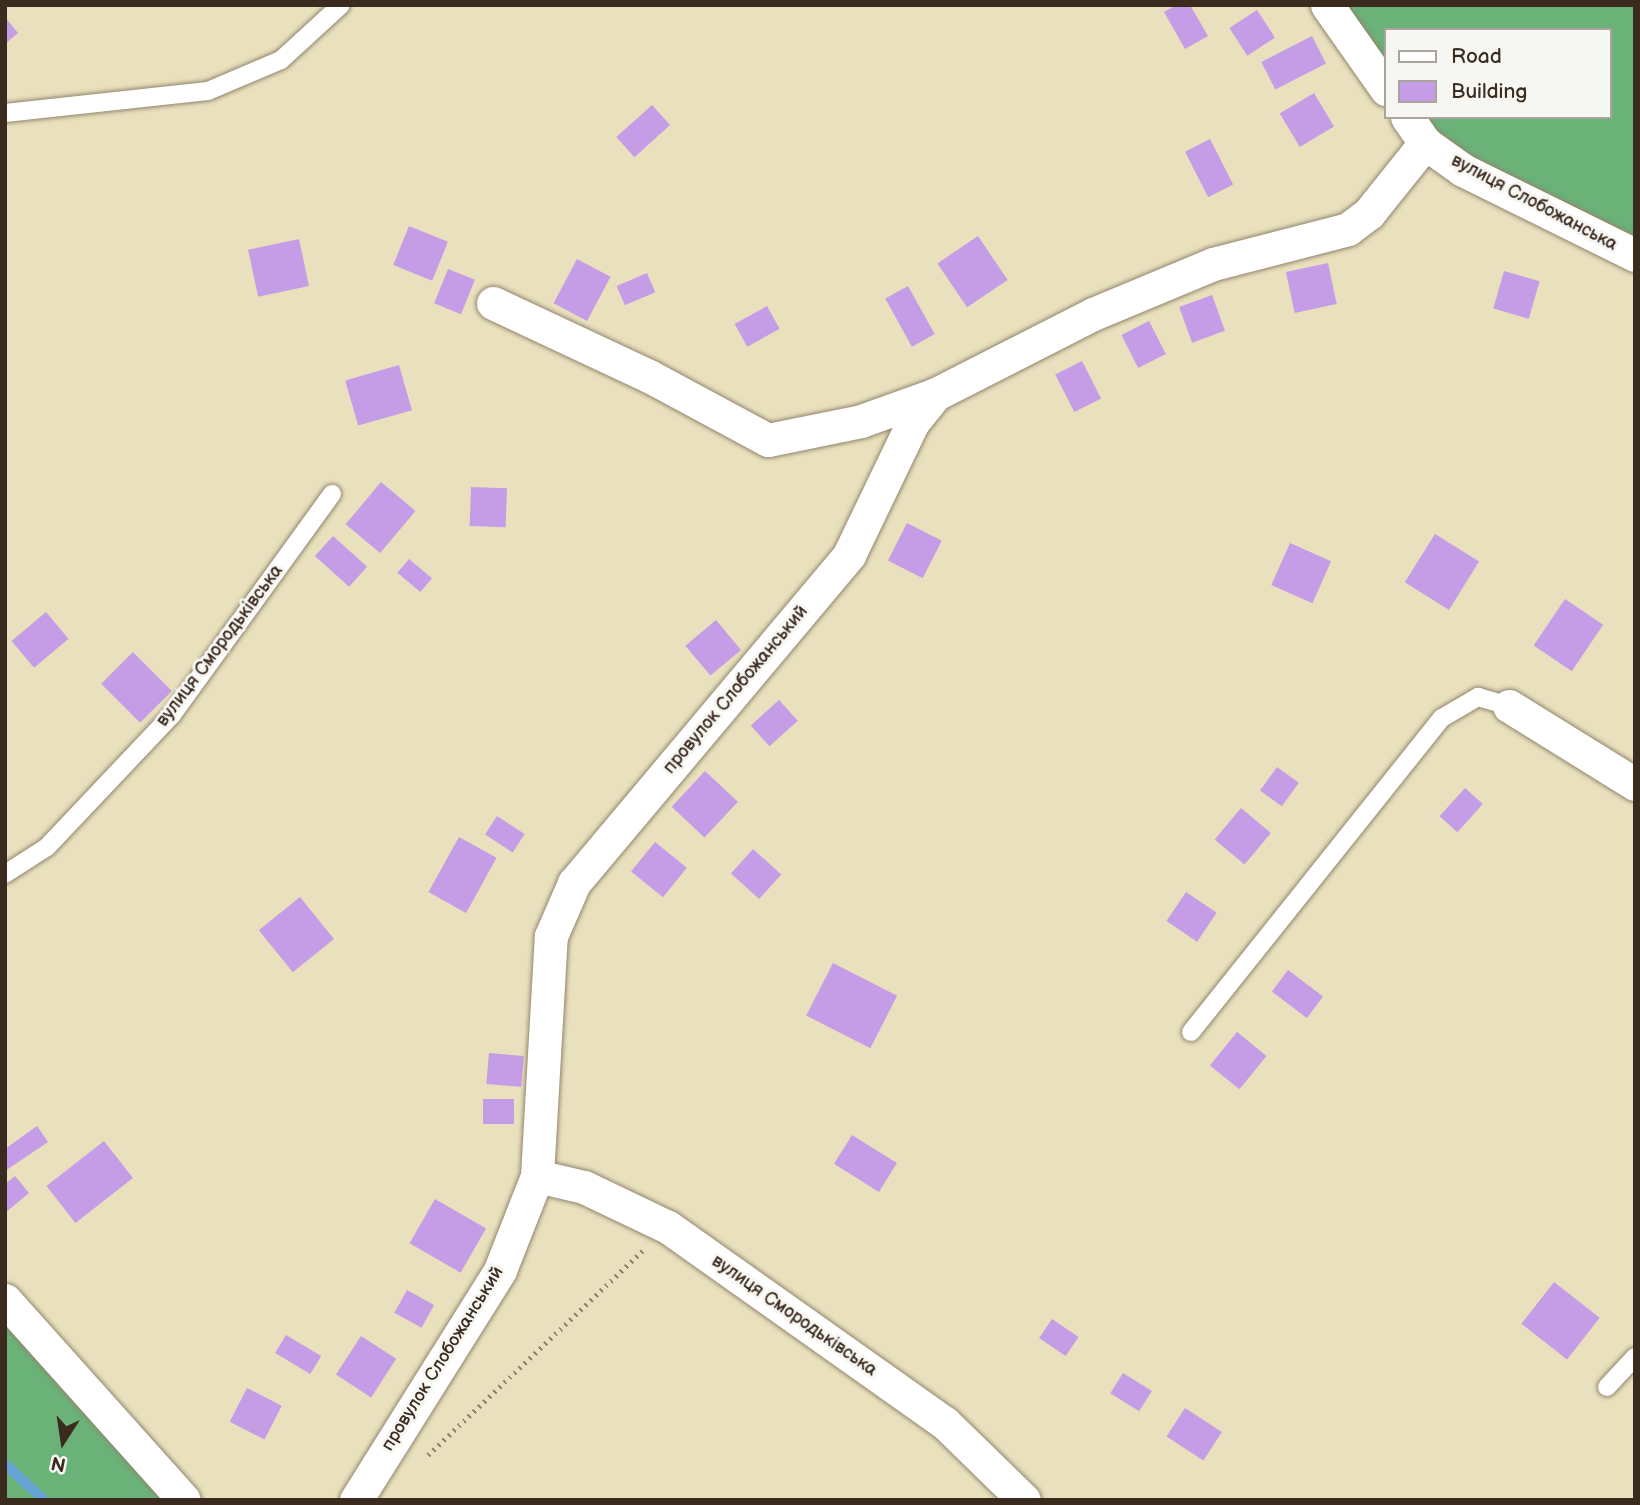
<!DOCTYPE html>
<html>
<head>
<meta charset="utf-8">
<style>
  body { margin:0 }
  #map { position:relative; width:1640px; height:1505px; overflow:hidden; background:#e9e0bd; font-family:"Balsamiq Sans",sans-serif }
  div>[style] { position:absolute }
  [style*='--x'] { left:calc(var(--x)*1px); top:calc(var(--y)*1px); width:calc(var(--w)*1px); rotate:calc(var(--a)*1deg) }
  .forest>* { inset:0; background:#6ab278 }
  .stream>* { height:10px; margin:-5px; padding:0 5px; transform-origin:5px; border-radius:5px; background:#65a3d7 }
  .building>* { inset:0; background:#c59de6; transform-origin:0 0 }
  .path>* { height:4.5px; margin-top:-2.25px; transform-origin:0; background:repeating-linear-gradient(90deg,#92856e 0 2px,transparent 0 7px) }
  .roads { filter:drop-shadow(0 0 2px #92856e) drop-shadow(0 0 2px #92856e) }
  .lane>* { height:18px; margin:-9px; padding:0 9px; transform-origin:9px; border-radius:9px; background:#fff }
  .street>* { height:33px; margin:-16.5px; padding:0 16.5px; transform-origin:16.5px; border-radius:16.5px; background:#fff }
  span { translate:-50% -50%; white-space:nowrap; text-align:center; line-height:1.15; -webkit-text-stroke:6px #f6f6f2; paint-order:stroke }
  .street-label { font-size:18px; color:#3b2a1e }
  .frame { position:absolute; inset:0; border:7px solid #3b2a1e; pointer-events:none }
  .legend { position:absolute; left:1384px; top:28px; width:228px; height:91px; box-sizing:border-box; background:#f6f6f2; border:2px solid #aba49d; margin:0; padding:9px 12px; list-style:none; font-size:21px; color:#3b2a1e }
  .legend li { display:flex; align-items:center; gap:14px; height:35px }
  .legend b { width:35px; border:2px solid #aba49d }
  .north { position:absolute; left:28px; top:1407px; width:70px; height:70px; -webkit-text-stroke:5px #f6f6f2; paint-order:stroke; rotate:192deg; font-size:19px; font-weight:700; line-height:28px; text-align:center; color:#3b2a1e }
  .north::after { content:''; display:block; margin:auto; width:24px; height:32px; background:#3b2a1e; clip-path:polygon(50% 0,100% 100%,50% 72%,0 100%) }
</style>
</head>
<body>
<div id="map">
  <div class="forest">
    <div style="clip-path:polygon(1326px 5px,1635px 5px,1635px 251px,1425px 143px,1407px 117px,1610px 117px,1610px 30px,1386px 30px,1386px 89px)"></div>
    <div style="clip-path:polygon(5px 1296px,188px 1500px,5px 1500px)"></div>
  </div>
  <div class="stream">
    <div style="--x:5;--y:1464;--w:53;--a:42.7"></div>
  </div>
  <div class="building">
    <div style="clip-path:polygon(1176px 5px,1190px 5px,1208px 36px,1185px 49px,1164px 12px)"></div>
    <div style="left:1257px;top:10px;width:33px;height:33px;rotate:57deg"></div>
    <div style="clip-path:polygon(5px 17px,18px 33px,5px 44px)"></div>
    <div style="left:1312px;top:36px;width:31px;height:57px;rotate:63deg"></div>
    <div style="left:1314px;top:93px;width:39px;height:40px;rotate:59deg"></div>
    <div style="left:652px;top:105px;width:27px;height:48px;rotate:48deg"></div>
    <div style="left:1210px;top:139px;width:51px;height:28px;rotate:63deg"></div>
    <div style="left:409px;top:226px;width:42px;height:42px;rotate:22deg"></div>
    <div style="left:978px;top:236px;width:53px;height:49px;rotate:56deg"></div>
    <div style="left:299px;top:239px;width:48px;height:52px;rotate:78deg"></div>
    <div style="left:577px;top:259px;width:38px;height:50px;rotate:28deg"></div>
    <div style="left:1328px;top:263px;width:42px;height:43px;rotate:78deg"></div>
    <div style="left:448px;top:269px;width:29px;height:37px;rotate:22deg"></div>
    <div style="left:1504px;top:271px;width:37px;height:39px;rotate:16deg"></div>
    <div style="left:647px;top:273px;width:21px;height:33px;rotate:67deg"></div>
    <div style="left:908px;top:286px;width:55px;height:26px;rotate:61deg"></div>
    <div style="left:1212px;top:295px;width:38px;height:35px;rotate:70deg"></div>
    <div style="left:767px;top:306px;width:26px;height:37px;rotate:61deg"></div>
    <div style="left:1149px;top:321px;width:37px;height:31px;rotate:63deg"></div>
    <div style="left:1082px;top:361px;width:42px;height:30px;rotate:63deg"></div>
    <div style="left:399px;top:365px;width:47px;height:56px;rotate:74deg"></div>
    <div style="left:381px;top:482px;width:45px;height:55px;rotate:40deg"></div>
    <div style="left:471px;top:487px;width:36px;height:39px;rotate:2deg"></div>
    <div style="left:907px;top:523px;width:39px;height:42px;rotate:27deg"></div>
    <div style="left:1435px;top:534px;width:52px;height:57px;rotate:32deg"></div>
    <div style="left:333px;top:536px;width:46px;height:27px;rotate:42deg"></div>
    <div style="left:1290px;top:543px;width:45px;height:46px;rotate:24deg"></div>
    <div style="left:409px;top:559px;width:30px;height:18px;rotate:40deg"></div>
    <div style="left:1565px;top:599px;width:46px;height:56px;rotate:34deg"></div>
    <div style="left:46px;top:612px;width:35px;height:45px;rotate:50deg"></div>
    <div style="left:716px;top:620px;width:39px;height:40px;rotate:50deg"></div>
    <div style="left:133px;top:652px;width:55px;height:45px;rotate:45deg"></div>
    <div style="left:779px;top:700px;width:28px;height:38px;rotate:48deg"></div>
    <div style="left:1277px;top:767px;width:27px;height:29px;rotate:36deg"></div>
    <div style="left:705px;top:771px;width:45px;height:49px;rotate:43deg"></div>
    <div style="left:1465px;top:788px;width:24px;height:38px;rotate:42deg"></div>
    <div style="left:1241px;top:808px;width:39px;height:41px;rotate:40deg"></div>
    <div style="left:497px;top:816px;width:33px;height:22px;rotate:33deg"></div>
    <div style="left:459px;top:837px;width:43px;height:63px;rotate:29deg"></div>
    <div style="left:655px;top:842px;width:41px;height:38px;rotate:39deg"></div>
    <div style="left:753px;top:849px;width:38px;height:33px;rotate:42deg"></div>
    <div style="left:1186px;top:892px;width:37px;height:35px;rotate:34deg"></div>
    <div style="left:300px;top:897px;width:54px;height:53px;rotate:51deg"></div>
    <div style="left:833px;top:963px;width:72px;height:59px;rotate:27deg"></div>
    <div style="left:1288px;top:970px;width:44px;height:27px;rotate:37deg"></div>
    <div style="left:1237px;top:1032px;width:38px;height:43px;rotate:39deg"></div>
    <div style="left:489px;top:1053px;width:35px;height:31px;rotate:5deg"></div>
    <div style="left:483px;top:1099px;width:31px;height:25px"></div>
    <div style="clip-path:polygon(37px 1126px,48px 1142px,5px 1171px,5px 1149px)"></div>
    <div style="left:852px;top:1135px;width:53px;height:34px;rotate:32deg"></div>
    <div style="left:104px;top:1141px;width:47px;height:73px;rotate:52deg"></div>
    <div style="clip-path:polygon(15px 1176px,29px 1193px,5px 1213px,5px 1184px)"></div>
    <div style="left:435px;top:1199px;width:59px;height:51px;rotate:30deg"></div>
    <div style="left:1554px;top:1282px;width:58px;height:53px;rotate:38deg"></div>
    <div style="left:407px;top:1290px;width:31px;height:26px;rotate:29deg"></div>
    <div style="left:1052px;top:1319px;width:32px;height:23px;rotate:34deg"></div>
    <div style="left:286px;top:1335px;width:41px;height:21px;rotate:31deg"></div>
    <div style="left:361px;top:1336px;width:42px;height:46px;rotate:33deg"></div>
    <div style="left:1123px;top:1373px;width:34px;height:24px;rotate:32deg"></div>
    <div style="left:247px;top:1388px;width:39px;height:38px;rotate:27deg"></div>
    <div style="left:1185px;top:1408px;width:44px;height:34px;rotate:33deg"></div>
  </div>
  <div class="path">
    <div style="--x:428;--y:1455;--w:296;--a:-43.6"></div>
  </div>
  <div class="roads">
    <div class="lane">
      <div style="--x:5;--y:113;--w:204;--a:-6.2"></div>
      <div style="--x:208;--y:91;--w:79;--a:-23"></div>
      <div style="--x:281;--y:60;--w:81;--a:-42.5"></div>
      <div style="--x:5;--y:874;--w:50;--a:-32.7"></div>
      <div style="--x:47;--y:847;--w:182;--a:-46.6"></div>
      <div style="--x:172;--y:715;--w:273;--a:-54.1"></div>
      <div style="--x:1191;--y:1032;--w:402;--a:-51.4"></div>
      <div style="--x:1442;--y:718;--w:42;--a:-30.3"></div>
      <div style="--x:1478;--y:697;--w:32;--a:16"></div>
      <div style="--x:1607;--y:1387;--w:41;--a:-47"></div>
    </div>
    <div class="street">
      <div style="--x:1327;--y:5;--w:103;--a:54.9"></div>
      <div style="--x:1407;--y:117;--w:32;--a:55"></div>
      <div style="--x:1425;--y:143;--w:47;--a:35.4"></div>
      <div style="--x:1463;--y:170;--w:192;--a:26.3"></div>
      <div style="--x:493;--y:303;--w:172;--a:25.1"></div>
      <div style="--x:649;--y:376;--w:135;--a:28.3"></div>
      <div style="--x:768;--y:440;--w:95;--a:-11.5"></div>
      <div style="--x:861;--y:421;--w:80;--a:-19.8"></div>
      <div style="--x:1509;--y:706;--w:148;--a:31.8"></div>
      <div style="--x:537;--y:1176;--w:48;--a:13.2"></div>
      <div style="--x:584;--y:1187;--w:93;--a:25.5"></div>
      <div style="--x:668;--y:1227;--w:339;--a:35.3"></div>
      <div style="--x:945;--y:1423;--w:110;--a:44.3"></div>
      <div style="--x:5;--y:1300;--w:268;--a:48.2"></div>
      <div style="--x:356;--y:1500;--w:271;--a:-57.9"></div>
      <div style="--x:500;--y:1270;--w:101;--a:-68.5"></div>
      <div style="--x:537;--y:1176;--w:240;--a:-86.7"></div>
      <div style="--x:551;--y:936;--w:58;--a:-66.5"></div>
      <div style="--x:574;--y:883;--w:428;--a:-50"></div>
      <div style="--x:849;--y:555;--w:148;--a:-64.3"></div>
      <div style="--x:913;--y:422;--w:36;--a:-51"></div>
      <div style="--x:936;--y:394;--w:176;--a:-27"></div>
      <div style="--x:1093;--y:314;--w:130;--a:-22.6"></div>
      <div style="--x:1213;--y:264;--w:139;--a:-14.5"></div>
      <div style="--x:1348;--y:229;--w:26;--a:-37"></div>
      <div style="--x:1369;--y:213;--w:90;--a:-51.3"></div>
    </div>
  </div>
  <div class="street-label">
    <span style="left:1534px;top:203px;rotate:28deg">вулиця Слобожанська</span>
    <span style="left:220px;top:646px;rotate:-53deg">вулиця Смородьківська</span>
    <span style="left:736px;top:690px;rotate:-50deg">провулок Слобожанський</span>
    <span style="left:794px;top:1316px;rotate:35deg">вулиця Смородьківська</span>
    <span style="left:443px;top:1359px;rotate:-58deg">провулок Слобожанський</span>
  </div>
  <div class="frame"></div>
  <ul class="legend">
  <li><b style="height:9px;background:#fff"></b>Road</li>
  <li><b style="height:19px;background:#c59de6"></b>Building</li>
  </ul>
  <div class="north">N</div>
</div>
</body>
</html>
